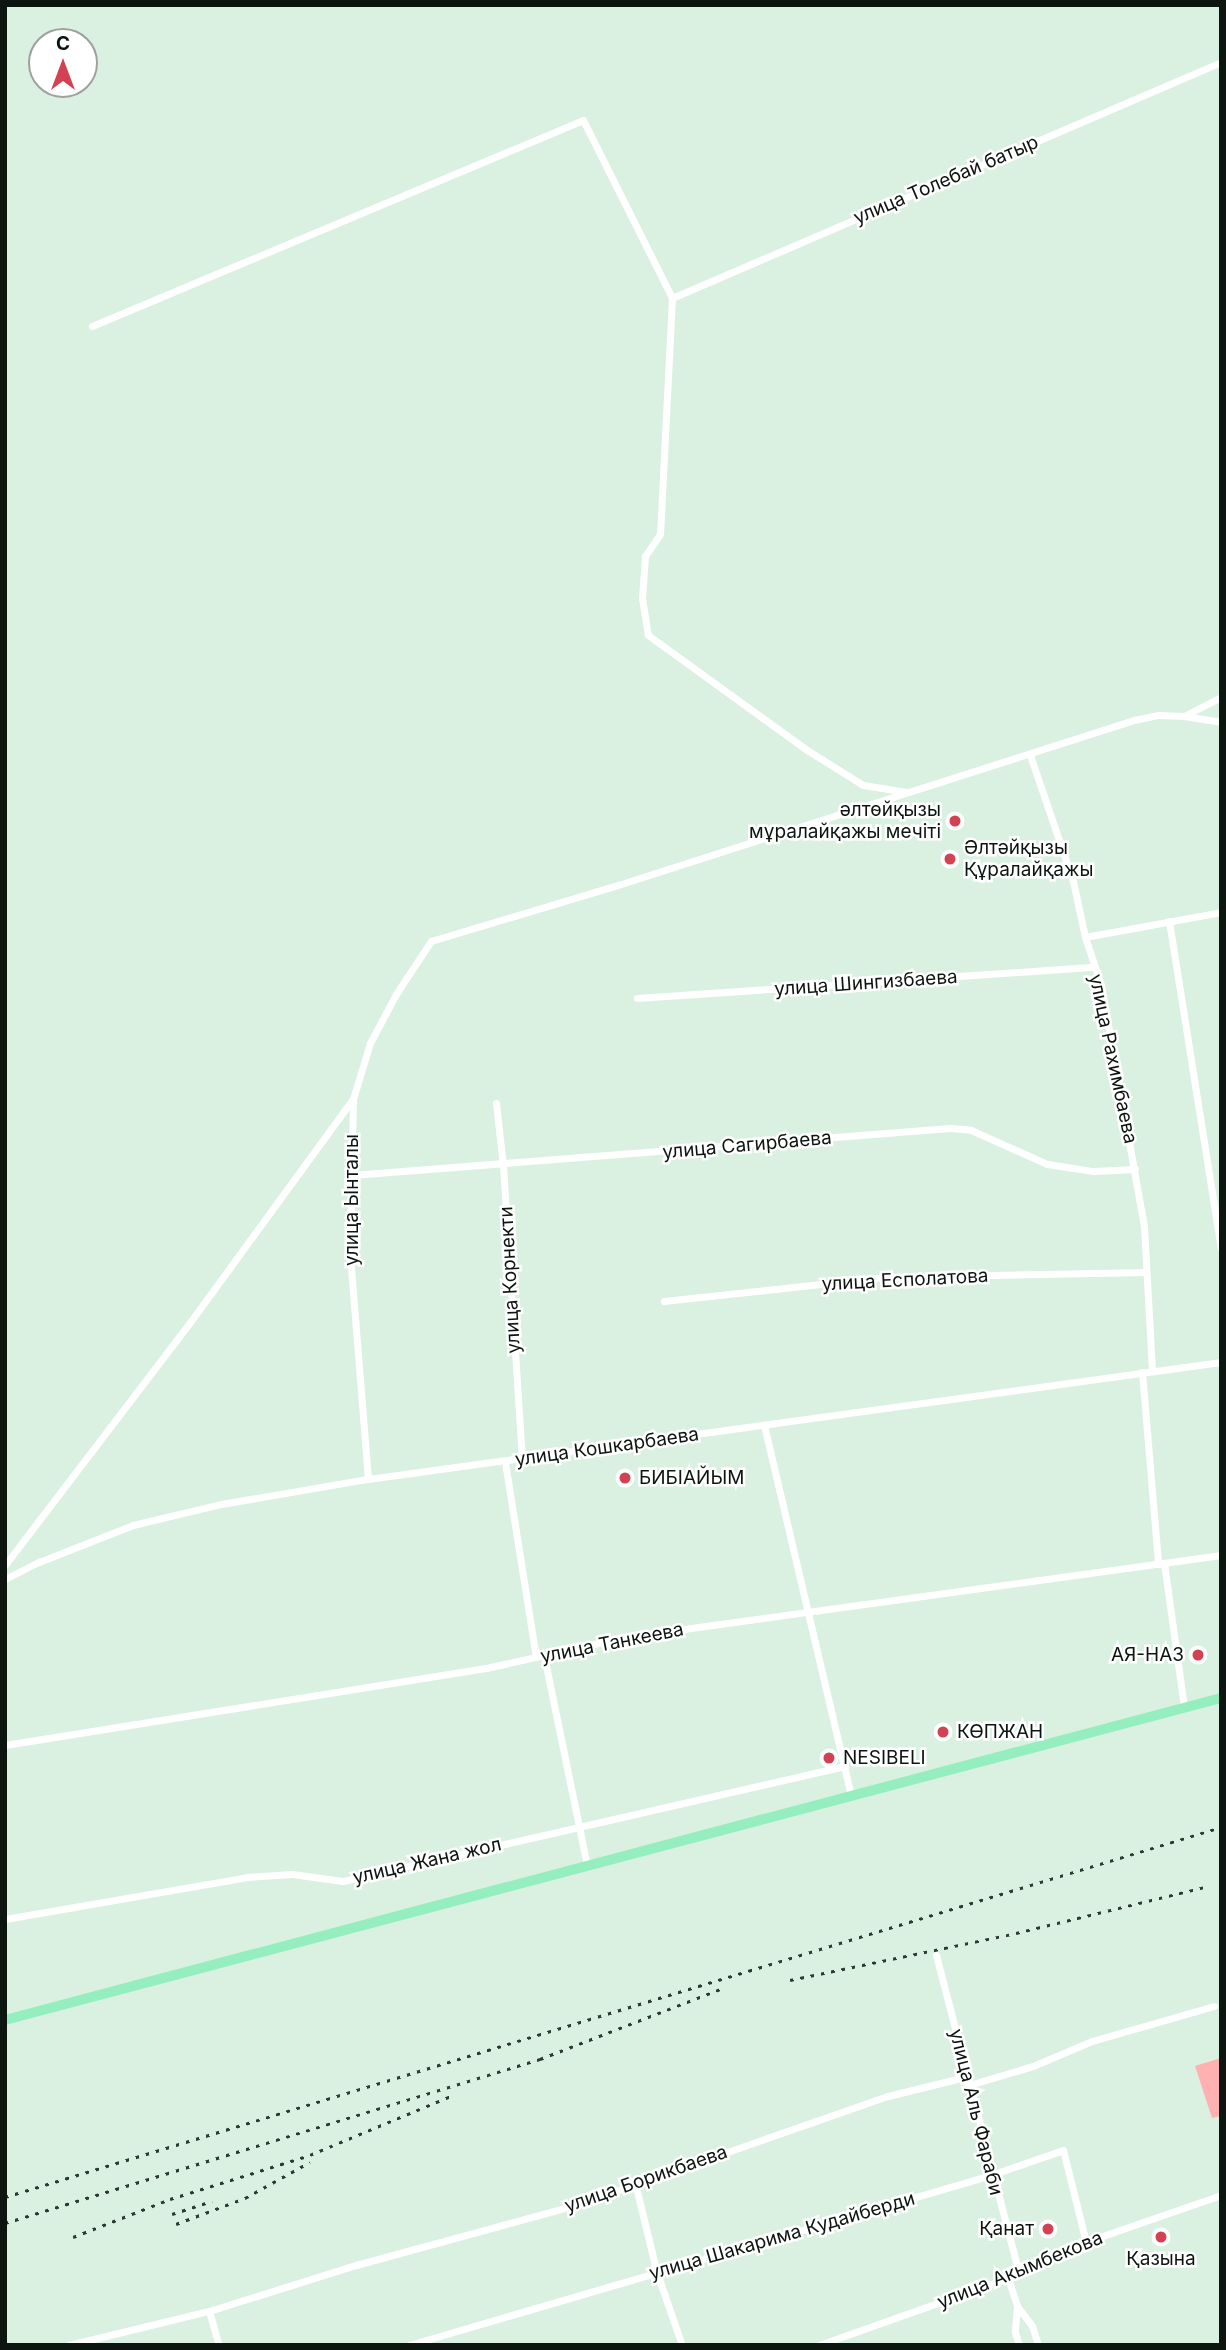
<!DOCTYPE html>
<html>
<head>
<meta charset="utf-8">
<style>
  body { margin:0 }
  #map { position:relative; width:1226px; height:2350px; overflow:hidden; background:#daf0e1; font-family:Inter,sans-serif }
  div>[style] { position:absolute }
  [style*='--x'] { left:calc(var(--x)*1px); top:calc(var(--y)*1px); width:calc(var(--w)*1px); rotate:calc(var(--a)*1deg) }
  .green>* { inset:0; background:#ffb0b1 }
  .street>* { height:7px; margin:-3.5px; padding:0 3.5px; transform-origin:3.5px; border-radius:3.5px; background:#fff }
  .primary>* { height:10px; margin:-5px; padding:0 5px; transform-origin:5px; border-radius:5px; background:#95eebe }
  .rail>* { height:2.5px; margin-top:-1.25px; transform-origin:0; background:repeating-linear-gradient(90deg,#2e3932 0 3.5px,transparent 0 10.5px) }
  .dots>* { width:19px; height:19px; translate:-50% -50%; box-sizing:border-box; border:4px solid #fff; border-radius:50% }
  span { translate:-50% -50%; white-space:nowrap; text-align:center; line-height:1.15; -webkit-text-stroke:5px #fff; paint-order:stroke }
  .street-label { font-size:19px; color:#0d1510 }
  .poi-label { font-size:19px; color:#0d1510 }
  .right { translate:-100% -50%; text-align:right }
  .left { translate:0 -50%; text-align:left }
  .frame { position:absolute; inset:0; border:7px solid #0d1510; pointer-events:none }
  .north { position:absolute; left:28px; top:28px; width:70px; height:70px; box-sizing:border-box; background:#fff; border:2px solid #9ea19f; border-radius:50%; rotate:0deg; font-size:19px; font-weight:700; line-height:28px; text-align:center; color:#0d1510 }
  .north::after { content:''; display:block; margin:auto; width:24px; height:32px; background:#d24252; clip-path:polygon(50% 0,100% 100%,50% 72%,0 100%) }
</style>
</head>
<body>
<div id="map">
  <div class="green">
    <div style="clip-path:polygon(1221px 2058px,1221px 2116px,1212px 2118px,1195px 2066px)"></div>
  </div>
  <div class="street">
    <div style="--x:672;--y:298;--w:598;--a:-23.26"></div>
    <div style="--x:92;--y:326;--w:532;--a:-22.76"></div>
    <div style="--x:583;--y:120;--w:199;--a:63.4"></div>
    <div style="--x:672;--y:298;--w:236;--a:92.9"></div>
    <div style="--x:660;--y:534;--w:27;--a:124"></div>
    <div style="--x:645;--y:556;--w:42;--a:94.1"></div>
    <div style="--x:642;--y:598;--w:37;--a:81"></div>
    <div style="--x:648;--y:635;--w:196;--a:35.9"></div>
    <div style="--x:807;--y:750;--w:66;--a:32"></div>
    <div style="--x:863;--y:785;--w:44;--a:9.2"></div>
    <div style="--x:1184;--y:716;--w:37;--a:9"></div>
    <div style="--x:1030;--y:755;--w:133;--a:71.2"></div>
    <div style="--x:1073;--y:881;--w:57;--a:77.9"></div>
    <div style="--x:1085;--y:937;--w:51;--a:71.6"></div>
    <div style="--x:1101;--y:985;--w:246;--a:79.9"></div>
    <div style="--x:1144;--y:1227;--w:144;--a:86.8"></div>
    <div style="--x:1169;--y:921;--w:331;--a:81"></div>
    <div style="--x:1085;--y:937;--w:138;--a:-10.4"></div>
    <div style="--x:637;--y:998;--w:458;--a:-3.9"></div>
    <div style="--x:496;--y:1103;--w:63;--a:83.7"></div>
    <div style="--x:503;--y:1166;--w:293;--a:86.3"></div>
    <div style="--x:352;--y:1175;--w:600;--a:-4.49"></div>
    <div style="--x:950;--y:1128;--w:21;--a:5"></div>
    <div style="--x:971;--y:1130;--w:83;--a:24.1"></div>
    <div style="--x:1047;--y:1164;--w:47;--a:8.7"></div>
    <div style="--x:1093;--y:1171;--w:42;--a:-2.7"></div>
    <div style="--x:664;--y:1301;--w:221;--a:-6.2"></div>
    <div style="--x:884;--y:1277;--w:262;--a:-1.1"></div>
    <div style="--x:1142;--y:1372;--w:193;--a:85.2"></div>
    <div style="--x:764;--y:1425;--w:381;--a:76.8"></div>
    <div style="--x:505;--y:1462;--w:197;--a:81"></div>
    <div style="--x:368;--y:1479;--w:226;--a:-94.6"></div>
    <div style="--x:350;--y:1254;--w:155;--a:-88.9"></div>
    <div style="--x:353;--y:1099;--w:59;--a:-73.1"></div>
    <div style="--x:370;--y:1043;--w:55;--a:-62"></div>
    <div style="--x:396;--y:994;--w:64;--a:-56.6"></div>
    <div style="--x:431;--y:941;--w:198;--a:-16.7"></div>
    <div style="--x:621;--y:884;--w:539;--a:-17.73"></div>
    <div style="--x:1134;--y:720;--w:25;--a:-12"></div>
    <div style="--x:1158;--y:715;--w:26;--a:2"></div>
    <div style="--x:1184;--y:716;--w:42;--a:-27.2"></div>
    <div style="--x:1164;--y:1563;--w:145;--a:82.1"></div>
    <div style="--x:5;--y:1565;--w:302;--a:-52.7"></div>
    <div style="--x:188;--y:1325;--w:278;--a:-53.9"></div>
    <div style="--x:5;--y:1579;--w:38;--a:-27"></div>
    <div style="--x:39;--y:1562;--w:101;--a:-21.5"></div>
    <div style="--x:133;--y:1525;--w:90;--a:-13.4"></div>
    <div style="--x:221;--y:1504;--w:149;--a:-9.7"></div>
    <div style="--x:368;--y:1479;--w:861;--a:-7.81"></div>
    <div style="--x:544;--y:1656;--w:214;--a:78.4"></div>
    <div style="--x:5;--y:1745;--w:487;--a:-9.1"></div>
    <div style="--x:486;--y:1668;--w:143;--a:-12.5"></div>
    <div style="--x:626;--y:1637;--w:601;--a:-7.85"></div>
    <div style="--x:5;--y:1919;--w:246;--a:-9.8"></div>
    <div style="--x:247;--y:1877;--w:45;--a:-3.8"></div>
    <div style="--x:292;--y:1874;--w:51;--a:7.8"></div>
    <div style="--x:343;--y:1881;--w:515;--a:-12.9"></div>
    <div style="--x:936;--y:1955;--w:325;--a:75.4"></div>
    <div style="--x:635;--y:2183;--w:93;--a:76.3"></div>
    <div style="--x:657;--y:2273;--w:76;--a:70.9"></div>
    <div style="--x:1008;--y:2278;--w:29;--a:72"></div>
    <div style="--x:1017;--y:2306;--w:25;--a:53"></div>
    <div style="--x:1032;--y:2326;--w:20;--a:72"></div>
    <div style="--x:1017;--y:2307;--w:25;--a:95"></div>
    <div style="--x:1015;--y:2332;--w:14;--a:73"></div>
    <div style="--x:209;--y:2311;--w:35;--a:74"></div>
    <div style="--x:69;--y:2345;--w:144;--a:-13.7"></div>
    <div style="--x:209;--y:2311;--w:154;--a:-17.4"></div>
    <div style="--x:356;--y:2265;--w:228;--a:-15.3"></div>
    <div style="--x:576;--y:2205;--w:330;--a:-19.3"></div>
    <div style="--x:888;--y:2096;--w:75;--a:-13.9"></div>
    <div style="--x:961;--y:2078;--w:11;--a:41"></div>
    <div style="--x:969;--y:2085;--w:67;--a:-16.5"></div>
    <div style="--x:1033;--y:2066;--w:64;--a:-23"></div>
    <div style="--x:1092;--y:2041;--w:127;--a:-16"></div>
    <div style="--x:409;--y:2345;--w:606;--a:-16.28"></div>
    <div style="--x:991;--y:2175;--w:76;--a:-19.1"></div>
    <div style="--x:1063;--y:2150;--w:95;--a:76"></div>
    <div style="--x:819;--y:2345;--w:201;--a:-19.5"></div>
    <div style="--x:1008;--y:2278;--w:13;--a:-42"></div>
    <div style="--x:1018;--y:2269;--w:54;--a:-22.8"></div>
    <div style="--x:1068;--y:2248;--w:162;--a:-19.1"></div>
  </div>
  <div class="primary">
    <div style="--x:5;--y:2020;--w:1258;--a:-14.83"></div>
  </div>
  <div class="rail">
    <div style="--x:790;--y:1980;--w:231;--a:-11.7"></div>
    <div style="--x:1016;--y:1933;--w:199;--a:-13.7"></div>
    <div style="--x:5;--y:2197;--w:1271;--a:-16.92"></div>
    <div style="--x:172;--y:2214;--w:42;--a:-18"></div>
    <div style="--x:5;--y:2223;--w:560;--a:-17.04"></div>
    <div style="--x:540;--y:2059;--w:196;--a:-21.2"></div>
    <div style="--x:176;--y:2224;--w:74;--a:-20.6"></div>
    <div style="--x:245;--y:2198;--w:74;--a:-29"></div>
    <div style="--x:73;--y:2237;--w:104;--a:-21.4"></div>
    <div style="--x:170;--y:2199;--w:147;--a:-17.4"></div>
    <div style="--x:310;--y:2155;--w:153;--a:-22.7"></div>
  </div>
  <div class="dots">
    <div style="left:955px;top:821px;background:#d24252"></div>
    <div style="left:950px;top:859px;background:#d24252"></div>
    <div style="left:625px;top:1478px;background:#d24252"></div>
    <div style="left:1198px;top:1655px;background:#d24252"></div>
    <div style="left:943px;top:1732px;background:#d24252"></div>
    <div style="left:829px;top:1758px;background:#d24252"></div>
    <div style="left:1048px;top:2229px;background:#d24252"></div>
    <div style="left:1161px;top:2237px;background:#d24252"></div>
  </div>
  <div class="street-label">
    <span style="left:946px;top:180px;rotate:-23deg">улица Толебай батыр</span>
    <span style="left:866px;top:983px;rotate:-4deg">улица Шингизбаева</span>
    <span style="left:1113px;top:1059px;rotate:78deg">улица Рахимбаева</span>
    <span style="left:747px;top:1145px;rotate:-5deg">улица Сагирбаева</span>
    <span style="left:352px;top:1200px;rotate:-90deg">улица Ынталы</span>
    <span style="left:510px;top:1280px;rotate:-93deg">улица Корнекти</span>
    <span style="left:905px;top:1280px;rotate:-3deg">улица Есполатова</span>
    <span style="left:607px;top:1447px;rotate:-8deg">улица Кошкарбаева</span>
    <span style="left:612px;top:1643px;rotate:-11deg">улица Танкеева</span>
    <span style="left:427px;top:1861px;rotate:-13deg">улица Жана жол</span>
    <span style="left:976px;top:2112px;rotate:76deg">улица Аль Фараби</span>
    <span style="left:646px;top:2179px;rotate:-19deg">улица Борикбаева</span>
    <span style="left:782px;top:2236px;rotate:-16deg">улица Шакарима Кудайберди</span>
    <span style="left:1020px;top:2270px;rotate:-22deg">улица Акымбекова</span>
  </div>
  <div class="poi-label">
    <span class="right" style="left:941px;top:821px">әлтөйқызы<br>мұралайқажы мечіті</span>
    <span class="left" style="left:964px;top:859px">Әлтәйқызы<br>Құралайқажы</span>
    <span class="left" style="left:639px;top:1478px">БИБІАЙЫМ</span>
    <span class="right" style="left:1184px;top:1655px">АЯ-НАЗ</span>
    <span class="left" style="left:957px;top:1732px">КӨПЖАН</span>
    <span class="left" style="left:843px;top:1758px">NESIBELI</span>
    <span class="right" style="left:1034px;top:2229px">Қанат</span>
    <span style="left:1161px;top:2259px">Қазына</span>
  </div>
  <div class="frame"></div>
  <div class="north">С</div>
</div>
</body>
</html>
